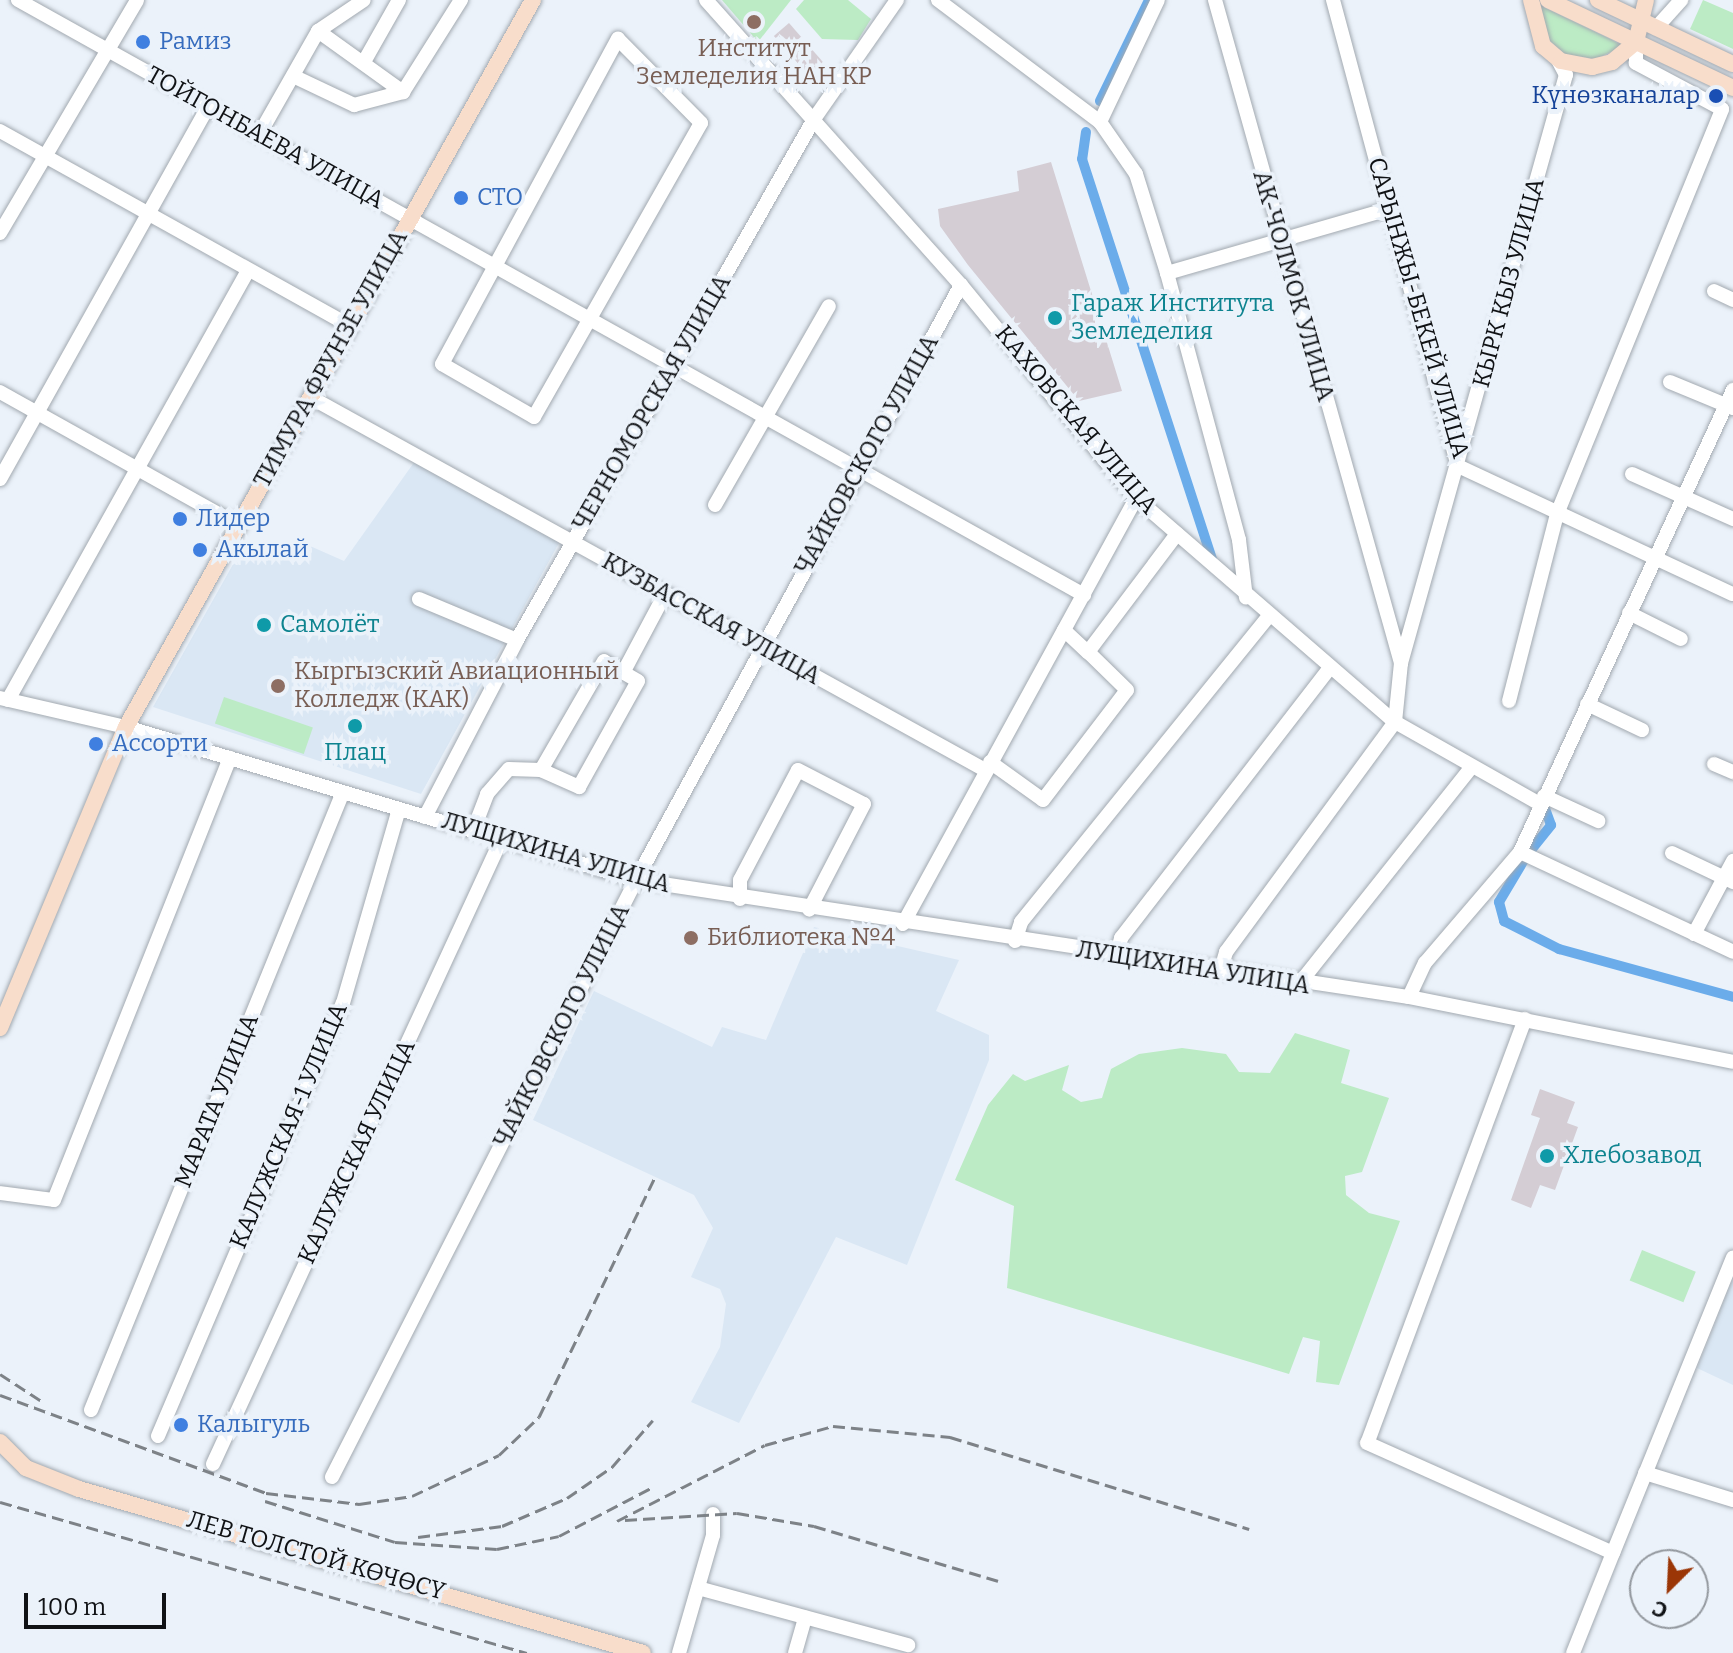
<!DOCTYPE html>
<html>
<head>
<meta charset="utf-8">
<style>
  body { margin:0 }
  #map { position:relative; width:1733px; height:1653px; overflow:hidden; background:#ebf2fa; font-family:Bitter,serif }
  div>[style] { position:absolute }
  [style*='--x'] { left:calc(var(--x)*1px); top:calc(var(--y)*1px); width:calc(var(--w)*1px); rotate:calc(var(--a)*1deg) }
  .built>* { inset:0; background:#dae7f4 }
  .green>* { inset:0; background:#bcebc5; transform-origin:0 0 }
  .canal>* { height:10px; margin:-5px; padding:0 5px; transform-origin:5px; border-radius:5px; background:#6bacea }
  .building>* { inset:0; background:#d4cdd4; transform-origin:0 0 }
  .roads { filter:drop-shadow(0 0 2px #a2a9b0) drop-shadow(0 0 2px #a2a9b0) }
  .minor>* { height:14px; margin:-7px; padding:0 7px; transform-origin:7px; border-radius:7px; background:#fff }
  .major>* { height:16px; margin:-8px; padding:0 8px; transform-origin:8px; border-radius:8px; background:#f8ddcb }
  .rail>* { height:3px; margin-top:-1.5px; transform-origin:0; background:repeating-linear-gradient(90deg,#7d8287 0 12px,transparent 0 18px) }
  .dots>* { width:22px; height:22px; translate:-50% -50%; box-sizing:border-box; border:4px solid #ebf2fa; border-radius:50% }
  span { translate:-50% -50%; white-space:nowrap; text-align:center; line-height:1.15; -webkit-text-stroke:7px #ebf2fa; paint-order:stroke }
  .shop-label { font-size:24px; color:#366cbe }
  .left { translate:0 -50%; text-align:left }
  .education-label { font-size:24px; color:#785e54 }
  .transit-label { font-size:24px; color:#164399 }
  .right { translate:-100% -50%; text-align:right }
  .street-label { font-size:24px; color:#101215 }
  .culture-label { font-size:24px; color:#0d838f }
  .north { position:absolute; left:1629px; top:1549px; width:80px; height:80px; box-sizing:border-box; background:#ebf2fa; border:2px solid #93989e; border-radius:50%; rotate:204deg; font-size:22px; font-weight:700; line-height:32px; text-align:center; color:#101215 }
  .north::after { content:''; display:block; margin:auto; width:28px; height:36px; background:#9b3606; clip-path:polygon(50% 0,100% 100%,50% 72%,0 100%) }
  .scale { position:absolute; left:24px; top:1593px; width:142px; height:36px; box-sizing:border-box; border:4px solid #101215; border-top:0; padding-left:10px; font-size:24px; line-height:28px; white-space:nowrap; color:#101215; -webkit-text-stroke:6px #ebf2fa; paint-order:stroke }
</style>
</head>
<body>
<div id="map">
  <div class="built">
    <div style="clip-path:polygon(415px 461px,560px 541px,421px 794px,153px 707px,245px 543px,307px 558px,310px 546px,344px 561px)"></div>
    <div style="clip-path:polygon(814px 927px,959px 960px,936px 1011px,989px 1035px,989px 1060px,907px 1265px,836px 1237px,739px 1423px,691px 1402px,720px 1347px,726px 1304px,720px 1289px,691px 1277px,713px 1228px,694px 1195px,533px 1120px,594px 991px,712px 1047px,722px 1027px,766px 1040px)"></div>
    <div style="clip-path:polygon(1733px 1278px,1733px 1385px,1697px 1368px)"></div>
  </div>
  <div class="green">
    <div style="clip-path:polygon(722px 0,791px 0,758px 42px)"></div>
    <div style="clip-path:polygon(804px 0,848px 0,871px 19px,858px 40px,822px 39px,796px 9px)"></div>
    <div style="clip-path:polygon(1703px 0,1733px 13px,1733px 49px,1690px 29px)"></div>
    <div style="clip-path:polygon(1537px 4px,1612px 40px,1623px 46px,1596px 59px,1565px 55px,1543px 34px)"></div>
    <div style="left:224px;top:697px;width:94px;height:28px;rotate:19deg"></div>
    <div style="clip-path:polygon(1295px 1033px,1350px 1050px,1341px 1083px,1389px 1098px,1362px 1172px,1345px 1176px,1346px 1195px,1369px 1213px,1400px 1221px,1339px 1385px,1316px 1382px,1320px 1341px,1303px 1337px,1289px 1374px,1007px 1288px,1014px 1206px,955px 1180px,988px 1105px,1013px 1074px,1025px 1081px,1069px 1065px,1062px 1090px,1081px 1102px,1102px 1098px,1111px 1069px,1139px 1054px,1182px 1048px,1226px 1054px,1239px 1072px,1270px 1073px)"></div>
    <div style="left:1642px;top:1250px;width:58px;height:33px;rotate:22deg"></div>
  </div>
  <div class="canal">
    <div style="--x:1100;--y:101;--w:112;--a:-64.1"></div>
    <div style="--x:1086;--y:132;--w:27;--a:98"></div>
    <div style="--x:1082;--y:159;--w:423;--a:72"></div>
    <div style="--x:1531;--y:850;--w:32;--a:-51"></div>
    <div style="--x:1551;--y:825;--w:23;--a:-110"></div>
    <div style="--x:1524;--y:860;--w:49;--a:120.8"></div>
    <div style="--x:1499;--y:902;--w:20;--a:75"></div>
    <div style="--x:1504;--y:921;--w:62;--a:27"></div>
    <div style="--x:1559;--y:949;--w:180;--a:15.4"></div>
  </div>
  <div class="building">
    <div style="left:789px;top:23px;width:52px;height:20px;rotate:49deg"></div>
    <div style="clip-path:polygon(1051px 162px,1122px 391px,1079px 401px,968px 265px,940px 226px,938px 209px,1019px 191px,1017px 171px)"></div>
    <div style="clip-path:polygon(1540px 1089px,1575px 1102px,1567px 1123px,1578px 1127px,1555px 1190px,1540px 1185px,1531px 1208px,1511px 1200px,1540px 1118px,1531px 1115px)"></div>
  </div>
  <div class="roads">
    <div class="minor">
      <div style="--x:18;--y:0;--w:1221;--a:29.17"></div>
      <div style="--x:706;--y:0;--w:382;--a:48.2"></div>
      <div style="--x:961;--y:285;--w:276;--a:50.6"></div>
      <div style="--x:1136;--y:498;--w:342;--a:40.9"></div>
      <div style="--x:1395;--y:722;--w:167;--a:29.5"></div>
      <div style="--x:938;--y:0;--w:203;--a:37"></div>
      <div style="--x:1100;--y:122;--w:135;--a:-64.6"></div>
      <div style="--x:1215;--y:0;--w:689;--a:74.33"></div>
      <div style="--x:1333;--y:0;--w:482;--a:75"></div>
      <div style="--x:1458;--y:466;--w:303;--a:25"></div>
      <div style="--x:1656;--y:28;--w:38;--a:-48"></div>
      <div style="--x:318;--y:31;--w:105;--a:35.7"></div>
      <div style="--x:403;--y:92;--w:109;--a:-57.8"></div>
      <div style="--x:618;--y:39;--w:118;--a:45.3"></div>
      <div style="--x:701;--y:123;--w:338;--a:119.6"></div>
      <div style="--x:534;--y:417;--w:106;--a:-150.1"></div>
      <div style="--x:442;--y:364;--w:370;--a:-61.6"></div>
      <div style="--x:365;--y:60;--w:69;--a:-60.5"></div>
      <div style="--x:293;--y:76;--w:68;--a:25.4"></div>
      <div style="--x:354;--y:105;--w:51;--a:-14.9"></div>
      <div style="--x:1100;--y:122;--w:63;--a:55.3"></div>
      <div style="--x:1136;--y:174;--w:104;--a:72.6"></div>
      <div style="--x:1167;--y:273;--w:277;--a:74.9"></div>
      <div style="--x:1239;--y:540;--w:58;--a:83.1"></div>
      <div style="--x:0;--y:131;--w:401;--a:29.1"></div>
      <div style="--x:259;--y:135;--w:120;--a:-60.4"></div>
      <div style="--x:318;--y:31;--w:55;--a:-34"></div>
      <div style="--x:0;--y:233;--w:270;--a:-59.5"></div>
      <div style="--x:1167;--y:273;--w:231;--a:-16.1"></div>
      <div style="--x:1714;--y:291;--w:21;--a:25"></div>
      <div style="--x:1670;--y:382;--w:68;--a:22.4"></div>
      <div style="--x:0;--y:392;--w:273;--a:29.2"></div>
      <div style="--x:310;--y:397;--w:771;--a:28.92"></div>
      <div style="--x:1632;--y:474;--w:111;--a:24"></div>
      <div style="--x:0;--y:479;--w:426;--a:-60.8"></div>
      <div style="--x:715;--y:505;--w:229;--a:-60.2"></div>
      <div style="--x:419;--y:599;--w:106;--a:22.7"></div>
      <div style="--x:1629;--y:613;--w:58;--a:26.6"></div>
      <div style="--x:1064;--y:630;--w:33;--a:43"></div>
      <div style="--x:624;--y:671;--w:87;--a:-62"></div>
      <div style="--x:0;--y:698;--w:129;--a:13"></div>
      <div style="--x:126;--y:727;--w:532;--a:16.7"></div>
      <div style="--x:636;--y:880;--w:782;--a:8.61"></div>
      <div style="--x:1409;--y:997;--w:330;--a:11.3"></div>
      <div style="--x:8;--y:700;--w:492;--a:-60.8"></div>
      <div style="--x:1509;--y:701;--w:193;--a:-75.6"></div>
      <div style="--x:1557;--y:514;--w:437;--a:-67.8"></div>
      <div style="--x:1722;--y:109;--w:98;--a:-151.9"></div>
      <div style="--x:1636;--y:63;--w:21;--a:-90"></div>
      <div style="--x:1587;--y:704;--w:61;--a:25.3"></div>
      <div style="--x:990;--y:762;--w:65;--a:35.6"></div>
      <div style="--x:1043;--y:800;--w:138;--a:-52.6"></div>
      <div style="--x:1127;--y:690;--w:54;--a:-135.7"></div>
      <div style="--x:1088;--y:652;--w:148;--a:-53"></div>
      <div style="--x:1714;--y:764;--w:21;--a:23"></div>
      <div style="--x:1544;--y:796;--w:60;--a:24.8"></div>
      <div style="--x:425;--y:817;--w:199;--a:-62.5"></div>
      <div style="--x:517;--y:640;--w:600;--a:-60.31"></div>
      <div style="--x:814;--y:119;--w:145;--a:-55.1"></div>
      <div style="--x:473;--y:831;--w:40;--a:-69"></div>
      <div style="--x:487;--y:794;--w:33;--a:-49"></div>
      <div style="--x:509;--y:769;--w:32;--a:2"></div>
      <div style="--x:541;--y:770;--w:42;--a:24.1"></div>
      <div style="--x:579;--y:787;--w:121;--a:-60.9"></div>
      <div style="--x:638;--y:681;--w:39;--a:-150"></div>
      <div style="--x:604;--y:661;--w:126;--a:120"></div>
      <div style="--x:1520;--y:852;--w:235;--a:25.1"></div>
      <div style="--x:1672;--y:853;--w:68;--a:25.4"></div>
      <div style="--x:740;--y:899;--w:19;--a:-90"></div>
      <div style="--x:740;--y:880;--w:124;--a:-62.2"></div>
      <div style="--x:798;--y:770;--w:74;--a:27.3"></div>
      <div style="--x:864;--y:804;--w:119;--a:117.4"></div>
      <div style="--x:903;--y:924;--w:486;--a:-61.3"></div>
      <div style="--x:1694;--y:934;--w:83;--a:-61.9"></div>
      <div style="--x:1015;--y:941;--w:20;--a:-72"></div>
      <div style="--x:1021;--y:922;--w:394;--a:-51"></div>
      <div style="--x:1116;--y:956;--w:19;--a:-74"></div>
      <div style="--x:1121;--y:938;--w:340;--a:-52.3"></div>
      <div style="--x:1220;--y:973;--w:22;--a:-74"></div>
      <div style="--x:1226;--y:952;--w:285;--a:-53.7"></div>
      <div style="--x:1395;--y:722;--w:59;--a:-84.2"></div>
      <div style="--x:1401;--y:663;--w:611;--a:-74.33"></div>
      <div style="--x:1566;--y:75;--w:19;--a:-118"></div>
      <div style="--x:1299;--y:984;--w:276;--a:-51.5"></div>
      <div style="--x:1409;--y:997;--w:38;--a:-65"></div>
      <div style="--x:1425;--y:963;--w:146;--a:-49.4"></div>
      <div style="--x:1520;--y:852;--w:509;--a:-65.25"></div>
      <div style="--x:1525;--y:1019;--w:452;--a:110.4"></div>
      <div style="--x:1367;--y:1443;--w:269;--a:24.1"></div>
      <div style="--x:1613;--y:1553;--w:319;--a:-67.9"></div>
      <div style="--x:0;--y:1193;--w:54;--a:7.4"></div>
      <div style="--x:54;--y:1200;--w:476;--a:-68.3"></div>
      <div style="--x:91;--y:1410;--w:667;--a:-67.82"></div>
      <div style="--x:158;--y:1436;--w:471;--a:-66.9"></div>
      <div style="--x:343;--y:1003;--w:202;--a:-73.9"></div>
      <div style="--x:213;--y:1464;--w:687;--a:-65.22"></div>
      <div style="--x:1645;--y:1473;--w:92;--a:17.1"></div>
      <div style="--x:332;--y:1477;--w:670;--a:-63.01"></div>
      <div style="--x:636;--y:880;--w:678;--a:-61.36"></div>
      <div style="--x:698;--y:1588;--w:218;--a:15.2"></div>
      <div style="--x:679;--y:1653;--w:123;--a:-73.9"></div>
      <div style="--x:713;--y:1535;--w:21;--a:-90"></div>
      <div style="--x:795;--y:1653;--w:37;--a:-74"></div>
      <div style="--x:1573;--y:1653;--w:108;--a:-68.2"></div>
    </div>
    <div class="major">
      <div style="--x:1531;--y:0;--w:48;--a:75.4"></div>
      <div style="--x:1543;--y:46;--w:23;--a:40"></div>
      <div style="--x:1561;--y:61;--w:32;--a:11"></div>
      <div style="--x:1592;--y:67;--w:21;--a:-14"></div>
      <div style="--x:1612;--y:62;--w:31;--a:-40"></div>
      <div style="--x:1636;--y:42;--w:43;--a:-76.6"></div>
      <div style="--x:1548;--y:0;--w:205;--a:25.4"></div>
      <div style="--x:1598;--y:0;--w:149;--a:25.4"></div>
      <div style="--x:0;--y:1028;--w:326;--a:-67.3"></div>
      <div style="--x:126;--y:727;--w:833;--a:-60.76"></div>
      <div style="--x:0;--y:1442;--w:37;--a:45"></div>
      <div style="--x:26;--y:1468;--w:57;--a:21.6"></div>
      <div style="--x:79;--y:1489;--w:587;--a:16.21"></div>
    </div>
  </div>
  <div class="rail">
    <div style="--x:0;--y:1374;--w:48;--a:33"></div>
    <div style="--x:0;--y:1395;--w:283;--a:20.2"></div>
    <div style="--x:266;--y:1493;--w:94;--a:6.7"></div>
    <div style="--x:359;--y:1504;--w:54;--a:-8.6"></div>
    <div style="--x:412;--y:1496;--w:96;--a:-25.2"></div>
    <div style="--x:499;--y:1455;--w:55;--a:-43.5"></div>
    <div style="--x:539;--y:1417;--w:267;--a:-64.2"></div>
    <div style="--x:265;--y:1501;--w:136;--a:17.5"></div>
    <div style="--x:395;--y:1542;--w:102;--a:3.9"></div>
    <div style="--x:497;--y:1549;--w:63;--a:-11.8"></div>
    <div style="--x:559;--y:1536;--w:104;--a:-27.6"></div>
    <div style="--x:0;--y:1502;--w:548;--a:15.99"></div>
    <div style="--x:625;--y:1520;--w:112;--a:-3.6"></div>
    <div style="--x:737;--y:1513;--w:78;--a:9.6"></div>
    <div style="--x:814;--y:1526;--w:196;--a:16.6"></div>
    <div style="--x:617;--y:1521;--w:166;--a:-27.2"></div>
    <div style="--x:765;--y:1445;--w:71;--a:-15.6"></div>
    <div style="--x:833;--y:1426;--w:118;--a:5.4"></div>
    <div style="--x:950;--y:1437;--w:313;--a:17.1"></div>
    <div style="--x:418;--y:1537;--w:85;--a:-7.5"></div>
    <div style="--x:502;--y:1526;--w:71;--a:-23.3"></div>
    <div style="--x:567;--y:1498;--w:55;--a:-34.6"></div>
    <div style="--x:612;--y:1467;--w:62;--a:-48.9"></div>
  </div>
  <div class="dots">
    <div style="left:754px;top:22px;background:#8d6e63"></div>
    <div style="left:143px;top:42px;background:#3f7fe0"></div>
    <div style="left:1716px;top:96px;background:#1a4fb4"></div>
    <div style="left:461px;top:198px;background:#3f7fe0"></div>
    <div style="left:1055px;top:318px;background:#0f9aa8"></div>
    <div style="left:180px;top:519px;background:#3f7fe0"></div>
    <div style="left:200px;top:550px;background:#3f7fe0"></div>
    <div style="left:264px;top:625px;background:#0f9aa8"></div>
    <div style="left:278px;top:686px;background:#8d6e63"></div>
    <div style="left:355px;top:726px;background:#0f9aa8"></div>
    <div style="left:96px;top:744px;background:#3f7fe0"></div>
    <div style="left:691px;top:938px;background:#8d6e63"></div>
    <div style="left:1547px;top:1156px;background:#0f9aa8"></div>
    <div style="left:181px;top:1425px;background:#3f7fe0"></div>
  </div>
  <div class="shop-label">
    <span class="left" style="left:159px;top:42px">Рамиз</span>
    <span class="left" style="left:477px;top:198px">СТО</span>
    <span class="left" style="left:196px;top:519px">Лидер</span>
    <span class="left" style="left:216px;top:550px">Акылай</span>
    <span class="left" style="left:112px;top:744px">Ассорти</span>
    <span class="left" style="left:197px;top:1425px">Калыгуль</span>
  </div>
  <div class="education-label">
    <span style="left:754px;top:63px">Институт<br>Земледелия НАН КР</span>
    <span class="left" style="left:294px;top:686px">Кыргызский Авиационный<br>Колледж (КАК)</span>
    <span class="left" style="left:707px;top:938px">Библиотека №4</span>
  </div>
  <div class="transit-label">
    <span class="right" style="left:1700px;top:96px">Күнөзканалар</span>
  </div>
  <div class="street-label">
    <span style="left:265px;top:138px;rotate:29deg">ТОЙГОНБАЕВА УЛИЦА</span>
    <span style="left:1509px;top:283px;rotate:-75deg">КЫРК КЫЗ УЛИЦА</span>
    <span style="left:1293px;top:286px;rotate:74deg">АК-ЧОЛМОК УЛИЦА</span>
    <span style="left:1418px;top:308px;rotate:74deg">САРЫНЖЫ-БЕКЕЙ УЛИЦА</span>
    <span style="left:331px;top:359px;rotate:-61deg">ТИМУРА ФРУНЗЕ УЛИЦА</span>
    <span style="left:652px;top:403px;rotate:-60deg">ЧЕРНОМОРСКАЯ УЛИЦА</span>
    <span style="left:1076px;top:420px;rotate:50deg">КАХОВСКАЯ УЛИЦА</span>
    <span style="left:867px;top:455px;rotate:-61deg">ЧАЙКОВСКОГО УЛИЦА</span>
    <span style="left:711px;top:619px;rotate:29deg">КУЗБАССКАЯ УЛИЦА</span>
    <span style="left:556px;top:853px;rotate:16deg">ЛУЩИХИНА УЛИЦА</span>
    <span style="left:1193px;top:968px;rotate:9deg">ЛУЩИХИНА УЛИЦА</span>
    <span style="left:562px;top:1026px;rotate:-63deg">ЧАЙКОВСКОГО УЛИЦА</span>
    <span style="left:217px;top:1101px;rotate:-68deg">МАРАТА УЛИЦА</span>
    <span style="left:289px;top:1126px;rotate:-67deg">КАЛУЖСКАЯ-1 УЛИЦА</span>
    <span style="left:357px;top:1152px;rotate:-65deg">КАЛУЖСКАЯ УЛИЦА</span>
    <span style="left:316px;top:1556px;rotate:16deg">ЛЕВ ТОЛСТОЙ КӨЧӨСҮ</span>
  </div>
  <div class="culture-label">
    <span class="left" style="left:1071px;top:318px">Гараж Института<br>Земледелия</span>
    <span class="left" style="left:280px;top:625px">Самолёт</span>
    <span style="left:355px;top:753px">Плац</span>
    <span class="left" style="left:1563px;top:1156px">Хлебозавод</span>
  </div>
  <div class="north">С</div>
  <div class="scale">100 m</div>
</div>
</body>
</html>
